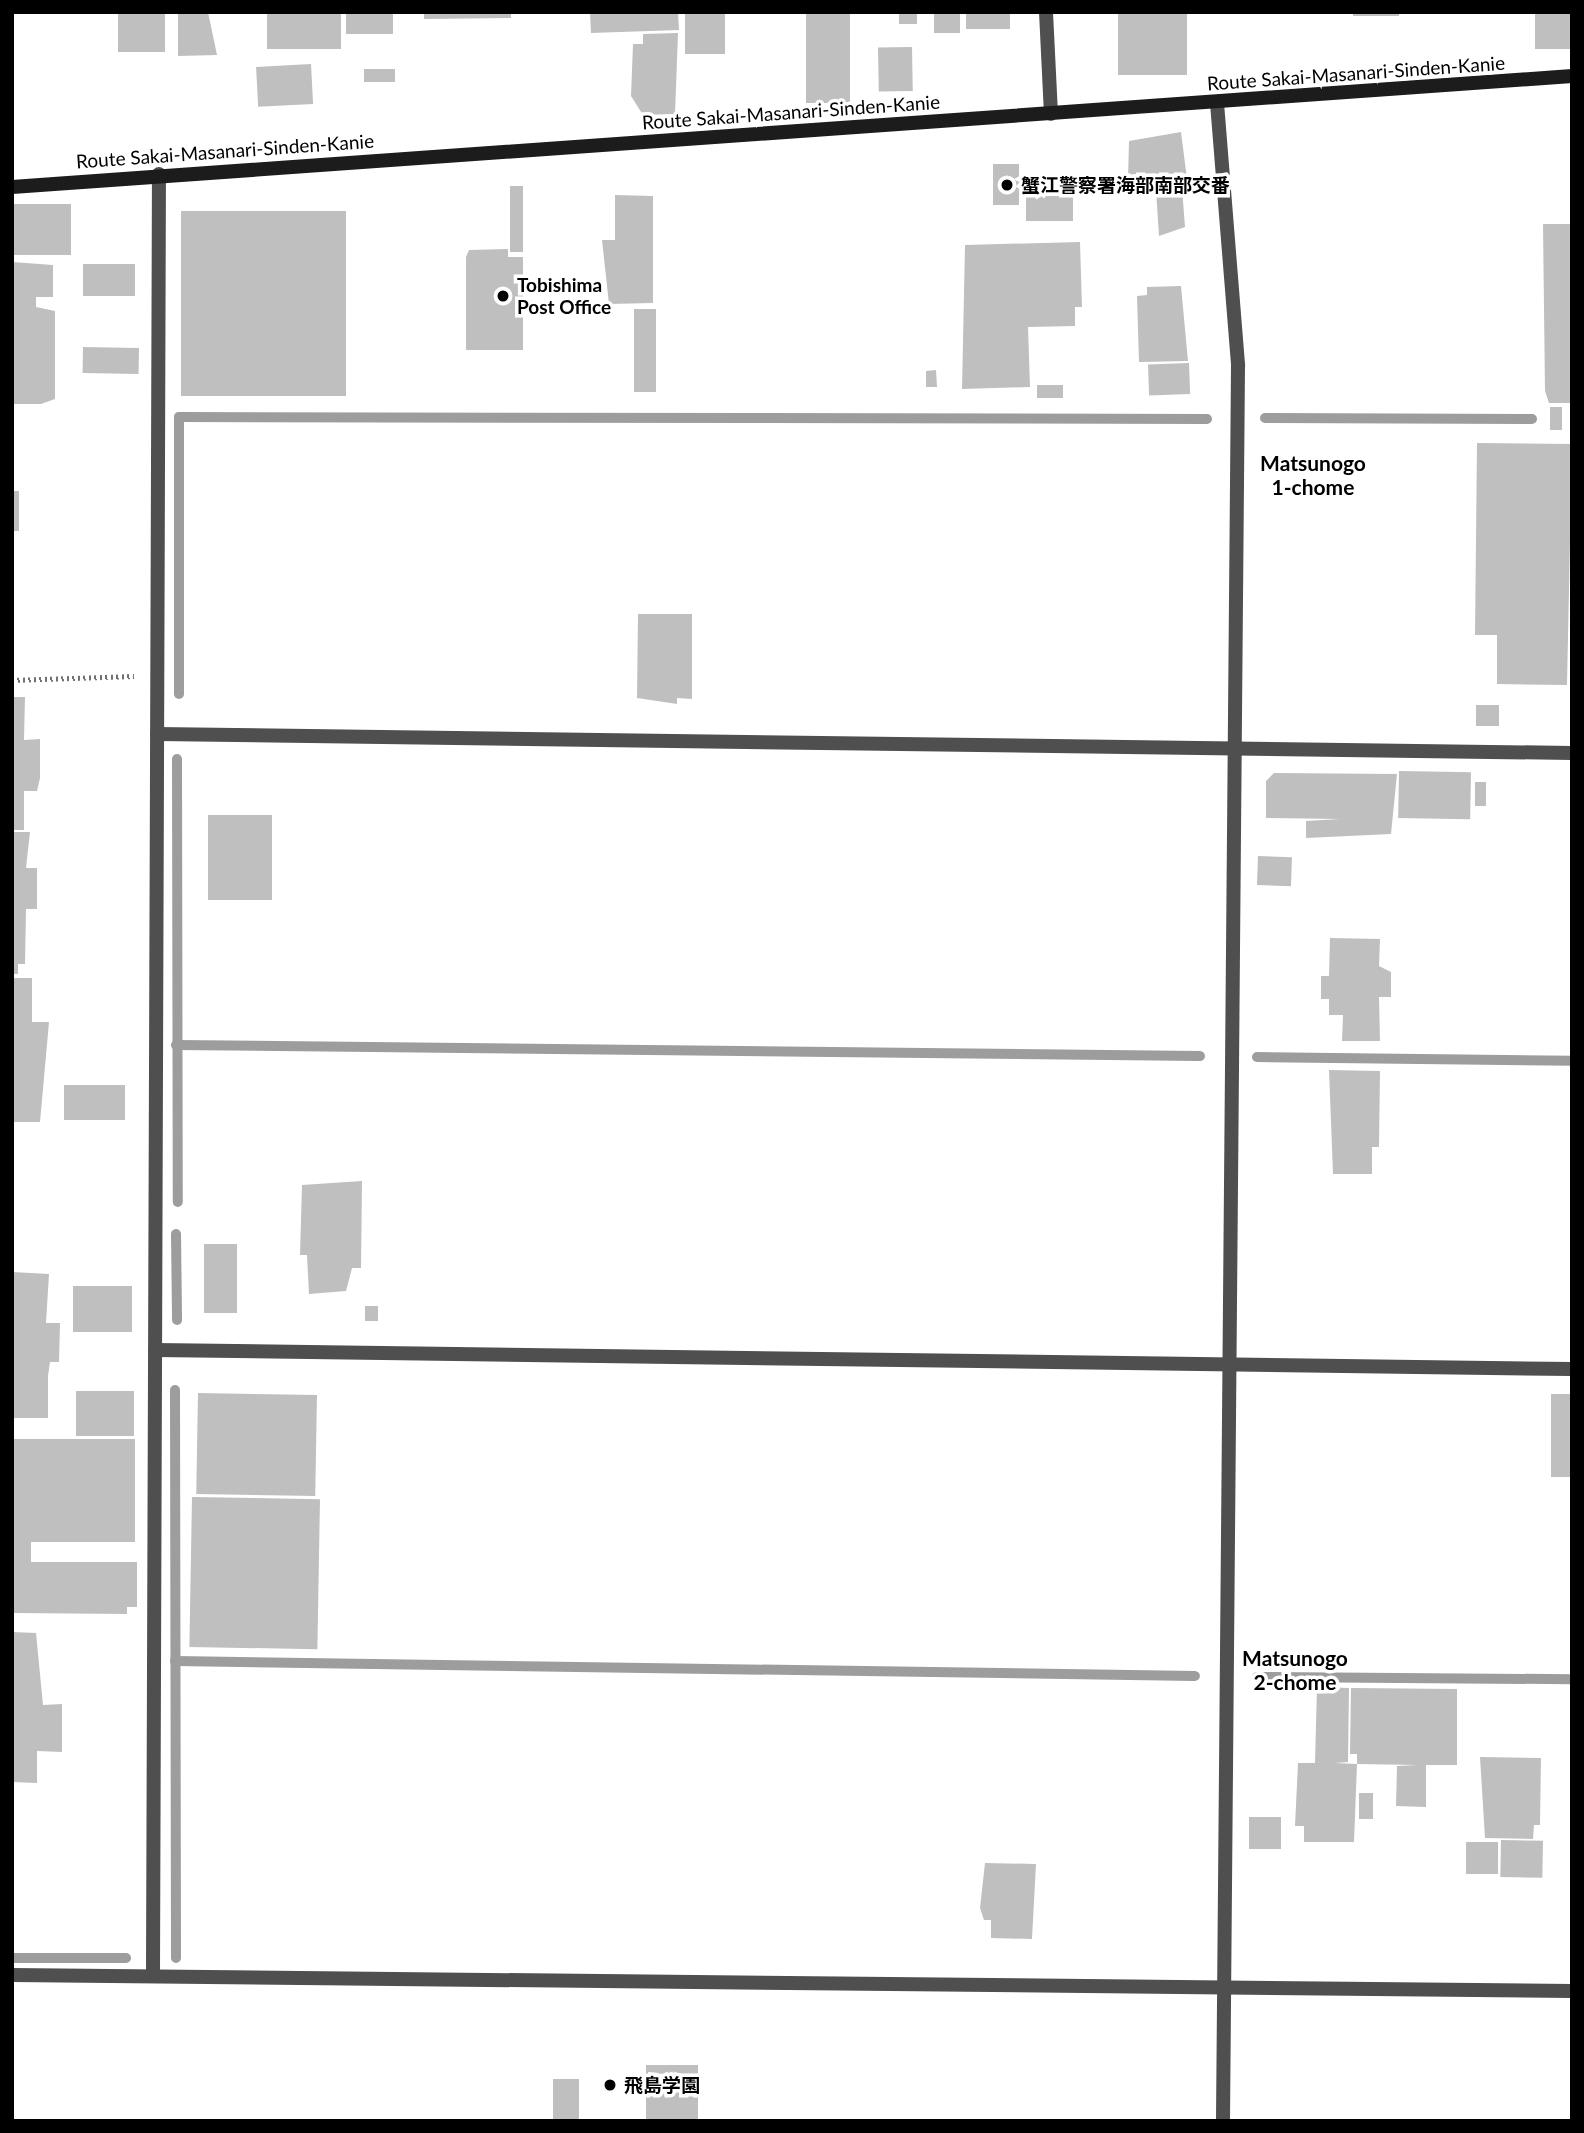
<!DOCTYPE html>
<html>
<head>
<meta charset="utf-8">
<style>
  body { margin:0 }
  #map { position:relative; width:1584px; height:2133px; overflow:hidden; background:#fff; font-family:Lato,"Noto Sans JP",sans-serif }
  div>[style] { position:absolute }
  [style*='--x'] { left:calc(var(--x)*1px); top:calc(var(--y)*1px); width:calc(var(--w)*1px); rotate:calc(var(--a)*1deg) }
  .stream>* { height:10px; margin:-5px; padding:0 5px; transform-origin:5px; border-radius:5px; background:#9d9d9d }
  .building>* { inset:0; background:#bfbfbf; transform-origin:0 0 }
  .path>* { height:4.5px; margin-top:-2.25px; transform-origin:0; background:repeating-linear-gradient(90deg,#717171 0 2px,transparent 0 5.5px) }
  .minor>* { height:14px; margin:-7px; padding:0 7px; transform-origin:7px; border-radius:7px; background:#4f4f4f }
  .tertiary>* { height:14px; margin:-7px; padding:0 7px; transform-origin:7px; border-radius:7px; background:#4f4f4f }
  .secondary>* { height:14px; margin:-7px; padding:0 7px; transform-origin:7px; border-radius:7px; background:#1c1c1c }
  .dots>* { width:19px; height:19px; translate:-50% -50%; box-sizing:border-box; border:4px solid #fff; border-radius:50% }
  span { translate:-50% -50%; white-space:nowrap; text-align:center; line-height:1.15; -webkit-text-stroke:7px #fff; paint-order:stroke }
  .street-label { font-size:19px; color:#000 }
  .poi-label { font-size:19px; color:#000; font-weight:700 }
  .left { translate:0 -50%; text-align:left }
  .neighbourhood-label { font-size:21px; color:#000; font-weight:700 }
  .frame { position:absolute; inset:0; border:14px solid #000; pointer-events:none }
</style>
</head>
<body>
<div id="map">
  <div class="stream">
    <div style="--x:1265;--y:418;--w:267;--a:0.2"></div>
    <div style="--x:179;--y:694;--w:277;--a:-90"></div>
    <div style="--x:179;--y:417;--w:1028;--a:0.11"></div>
    <div style="--x:177;--y:759;--w:443;--a:89.9"></div>
    <div style="--x:176;--y:1045;--w:1024;--a:0.62"></div>
    <div style="--x:1257;--y:1057;--w:315;--a:0.7"></div>
    <div style="--x:176;--y:1234;--w:86;--a:89.3"></div>
    <div style="--x:175;--y:1390;--w:568;--a:89.9"></div>
    <div style="--x:175;--y:1661;--w:1020;--a:0.84"></div>
    <div style="--x:1257;--y:1677;--w:315;--a:0.4"></div>
    <div style="--x:12;--y:1958;--w:114;--a:0"></div>
  </div>
  <div class="building">
    <div style="left:118px;top:12px;width:47px;height:40px"></div>
    <div style="clip-path:polygon(178px 12px,208px 12px,217px 55px,178px 56px)"></div>
    <div style="left:267px;top:12px;width:74px;height:37px"></div>
    <div style="left:346px;top:12px;width:47px;height:22px"></div>
    <div style="clip-path:polygon(424px 12px,511px 12px,511px 18px,424px 19px)"></div>
    <div style="clip-path:polygon(590px 12px,678px 12px,679px 30px,591px 33px)"></div>
    <div style="left:685px;top:12px;width:40px;height:42px"></div>
    <div style="left:806px;top:12px;width:44px;height:91px"></div>
    <div style="left:934px;top:12px;width:26px;height:21px"></div>
    <div style="left:966px;top:12px;width:44px;height:17px"></div>
    <div style="left:1118px;top:12px;width:69px;height:63px"></div>
    <div style="left:1353px;top:12px;width:46px;height:4px"></div>
    <div style="left:1535px;top:12px;width:37px;height:37px"></div>
    <div style="left:899px;top:14px;width:18px;height:10px"></div>
    <div style="clip-path:polygon(678px 33px,675px 114px,643px 115px,631px 96px,633px 44px,643px 44px,643px 34px)"></div>
    <div style="left:912px;top:47px;width:44px;height:34px;rotate:89deg"></div>
    <div style="left:311px;top:64px;width:40px;height:55px;rotate:87deg"></div>
    <div style="left:364px;top:69px;width:31px;height:13px"></div>
    <div style="clip-path:polygon(1181px 132px,1187px 179px,1128px 181px,1129px 141px)"></div>
    <div style="left:993px;top:164px;width:26px;height:41px"></div>
    <div style="left:1095px;top:174px;width:10px;height:13px"></div>
    <div style="left:523px;top:186px;width:66px;height:13px;rotate:90deg"></div>
    <div style="clip-path:polygon(1182px 188px,1185px 227px,1159px 236px,1156px 190px)"></div>
    <div style="clip-path:polygon(615px 195px,653px 196px,653px 303px,609px 304px,602px 240px,615px 240px)"></div>
    <div style="left:1073px;top:196px;width:25px;height:47px;rotate:90deg"></div>
    <div style="left:12px;top:204px;width:59px;height:51px"></div>
    <div style="left:181px;top:211px;width:165px;height:185px"></div>
    <div style="clip-path:polygon(1543px 224px,1572px 224px,1572px 403px,1549px 403px,1545px 391px)"></div>
    <div style="clip-path:polygon(1080px 242px,1082px 307px,1075px 307px,1075px 326px,1028px 327px,1030px 387px,962px 389px,965px 245px)"></div>
    <div style="clip-path:polygon(508px 249px,508px 257px,523px 257px,523px 350px,466px 350px,466px 257px,469px 250px)"></div>
    <div style="clip-path:polygon(12px 262px,53px 265px,53px 297px,36px 297px,36px 307px,55px 311px,55px 399px,41px 404px,12px 404px)"></div>
    <div style="left:83px;top:264px;width:52px;height:32px"></div>
    <div style="clip-path:polygon(1181px 286px,1188px 361px,1139px 362px,1137px 296px,1147px 295px,1147px 287px)"></div>
    <div style="left:634px;top:309px;width:22px;height:83px"></div>
    <div style="left:83px;top:347px;width:56px;height:26px;rotate:1deg"></div>
    <div style="left:1189px;top:363px;width:31px;height:41px;rotate:88deg"></div>
    <div style="clip-path:polygon(936px 370px,937px 387px,926px 387px,926px 371px)"></div>
    <div style="left:1037px;top:385px;width:26px;height:13px"></div>
    <div style="left:1550px;top:407px;width:12px;height:23px"></div>
    <div style="clip-path:polygon(1477px 443px,1572px 444px,1567px 685px,1497px 684px,1497px 635px,1475px 635px)"></div>
    <div style="left:12px;top:491px;width:7px;height:40px"></div>
    <div style="clip-path:polygon(638px 614px,692px 614px,692px 699px,677px 698px,677px 704px,637px 698px)"></div>
    <div style="clip-path:polygon(12px 697px,25px 697px,24px 740px,40px 739px,40px 778px,37px 791px,24px 791px,24px 830px,12px 830px)"></div>
    <div style="left:1476px;top:705px;width:23px;height:21px"></div>
    <div style="left:1399px;top:771px;width:72px;height:47px;rotate:1deg"></div>
    <div style="clip-path:polygon(1274px 773px,1397px 774px,1391px 834px,1306px 838px,1306px 821px,1340px 819px,1266px 818px,1266px 781px)"></div>
    <div style="left:1475px;top:782px;width:11px;height:24px"></div>
    <div style="left:208px;top:815px;width:64px;height:85px"></div>
    <div style="clip-path:polygon(12px 832px,30px 832px,26px 868px,37px 868px,37px 909px,26px 909px,25px 964px,18px 964px,18px 974px,12px 974px)"></div>
    <div style="left:1258px;top:856px;width:34px;height:29px;rotate:2deg"></div>
    <div style="clip-path:polygon(1330px 938px,1380px 939px,1379px 966px,1391px 972px,1391px 997px,1379px 997px,1380px 1041px,1342px 1041px,1343px 1015px,1329px 1015px,1329px 999px,1321px 999px,1321px 976px,1329px 976px)"></div>
    <div style="clip-path:polygon(12px 978px,32px 978px,32px 1022px,49px 1022px,40px 1122px,12px 1122px)"></div>
    <div style="clip-path:polygon(1329px 1070px,1380px 1071px,1379px 1147px,1372px 1147px,1372px 1174px,1333px 1174px)"></div>
    <div style="left:64px;top:1085px;width:61px;height:35px"></div>
    <div style="clip-path:polygon(362px 1181px,361px 1268px,352px 1268px,346px 1291px,309px 1294px,307px 1255px,300px 1255px,302px 1185px)"></div>
    <div style="left:204px;top:1244px;width:33px;height:69px"></div>
    <div style="clip-path:polygon(12px 1272px,49px 1274px,46px 1323px,60px 1323px,59px 1362px,50px 1362px,48px 1376px,48px 1418px,12px 1418px)"></div>
    <div style="left:73px;top:1286px;width:59px;height:46px"></div>
    <div style="left:365px;top:1306px;width:13px;height:15px"></div>
    <div style="left:76px;top:1391px;width:58px;height:45px"></div>
    <div style="left:198px;top:1393px;width:119px;height:101px;rotate:1deg"></div>
    <div style="left:1551px;top:1394px;width:21px;height:83px"></div>
    <div style="clip-path:polygon(12px 1439px,135px 1439px,135px 1542px,31px 1542px,31px 1562px,137px 1562px,137px 1607px,127px 1607px,127px 1614px,12px 1613px)"></div>
    <div style="left:192px;top:1497px;width:128px;height:150px;rotate:1deg"></div>
    <div style="clip-path:polygon(12px 1632px,36px 1633px,43px 1705px,62px 1704px,62px 1752px,37px 1751px,37px 1783px,12px 1782px)"></div>
    <div style="clip-path:polygon(1317px 1687px,1349px 1688px,1348px 1762px,1335px 1763px,1357px 1764px,1357px 1754px,1350px 1754px,1351px 1688px,1457px 1689px,1457px 1765px,1426px 1765px,1426px 1807px,1396px 1806px,1397px 1766px,1418px 1765px,1357px 1764px,1354px 1842px,1304px 1842px,1304px 1826px,1295px 1826px,1298px 1763px,1315px 1763px)"></div>
    <div style="clip-path:polygon(1480px 1757px,1541px 1758px,1540px 1825px,1534px 1825px,1533px 1839px,1485px 1838px)"></div>
    <div style="left:1359px;top:1793px;width:14px;height:26px"></div>
    <div style="left:1249px;top:1817px;width:32px;height:32px"></div>
    <div style="left:1501px;top:1840px;width:42px;height:37px;rotate:1deg"></div>
    <div style="left:1466px;top:1842px;width:32px;height:32px"></div>
    <div style="clip-path:polygon(985px 1863px,1036px 1864px,1032px 1939px,991px 1938px,991px 1920px,984px 1920px,980px 1908px)"></div>
    <div style="left:646px;top:2065px;width:52px;height:56px"></div>
    <div style="left:553px;top:2079px;width:26px;height:42px"></div>
  </div>
  <div class="path">
    <div style="--x:12;--y:680;--w:122;--a:-1.9"></div>
  </div>
  <div class="minor">
    <div style="--x:1046;--y:12;--w:102;--a:87.2"></div>
    <div style="--x:157;--y:734;--w:1415;--a:0.77"></div>
    <div style="--x:155;--y:1350;--w:1417;--a:0.77"></div>
    <div style="--x:153;--y:1973;--w:1799;--a:-89.81"></div>
    <div style="--x:12;--y:1975;--w:1560;--a:0.59"></div>
  </div>
  <div class="tertiary">
    <div style="--x:1217;--y:103;--w:264;--a:85.4"></div>
    <div style="--x:1238;--y:366;--w:1755;--a:90.49"></div>
  </div>
  <div class="secondary">
    <div style="--x:12;--y:187;--w:1564;--a:-4.07"></div>
  </div>
  <div class="dots">
    <div style="left:1007px;top:185px;background:#000"></div>
    <div style="left:503px;top:296px;background:#000"></div>
    <div style="left:610px;top:2085px;background:#000"></div>
  </div>
  <div class="street-label">
    <span style="left:1356px;top:73px;rotate:-4deg">Route Sakai-Masanari-Sinden-Kanie</span>
    <span style="left:791px;top:112px;rotate:-4deg">Route Sakai-Masanari-Sinden-Kanie</span>
    <span style="left:225px;top:151px;rotate:-4deg">Route Sakai-Masanari-Sinden-Kanie</span>
  </div>
  <div class="poi-label">
    <span class="left" style="left:1021px;top:185px">蟹江警察署海部南部交番</span>
    <span class="left" style="left:517px;top:296px">Tobishima<br>Post Office</span>
    <span class="left" style="left:624px;top:2085px">飛島学園</span>
  </div>
  <div class="neighbourhood-label">
    <span style="left:1313px;top:475px">Matsunogo<br>1-chome</span>
    <span style="left:1295px;top:1670px">Matsunogo<br>2-chome</span>
  </div>
  <div class="frame"></div>
</div>
</body>
</html>
